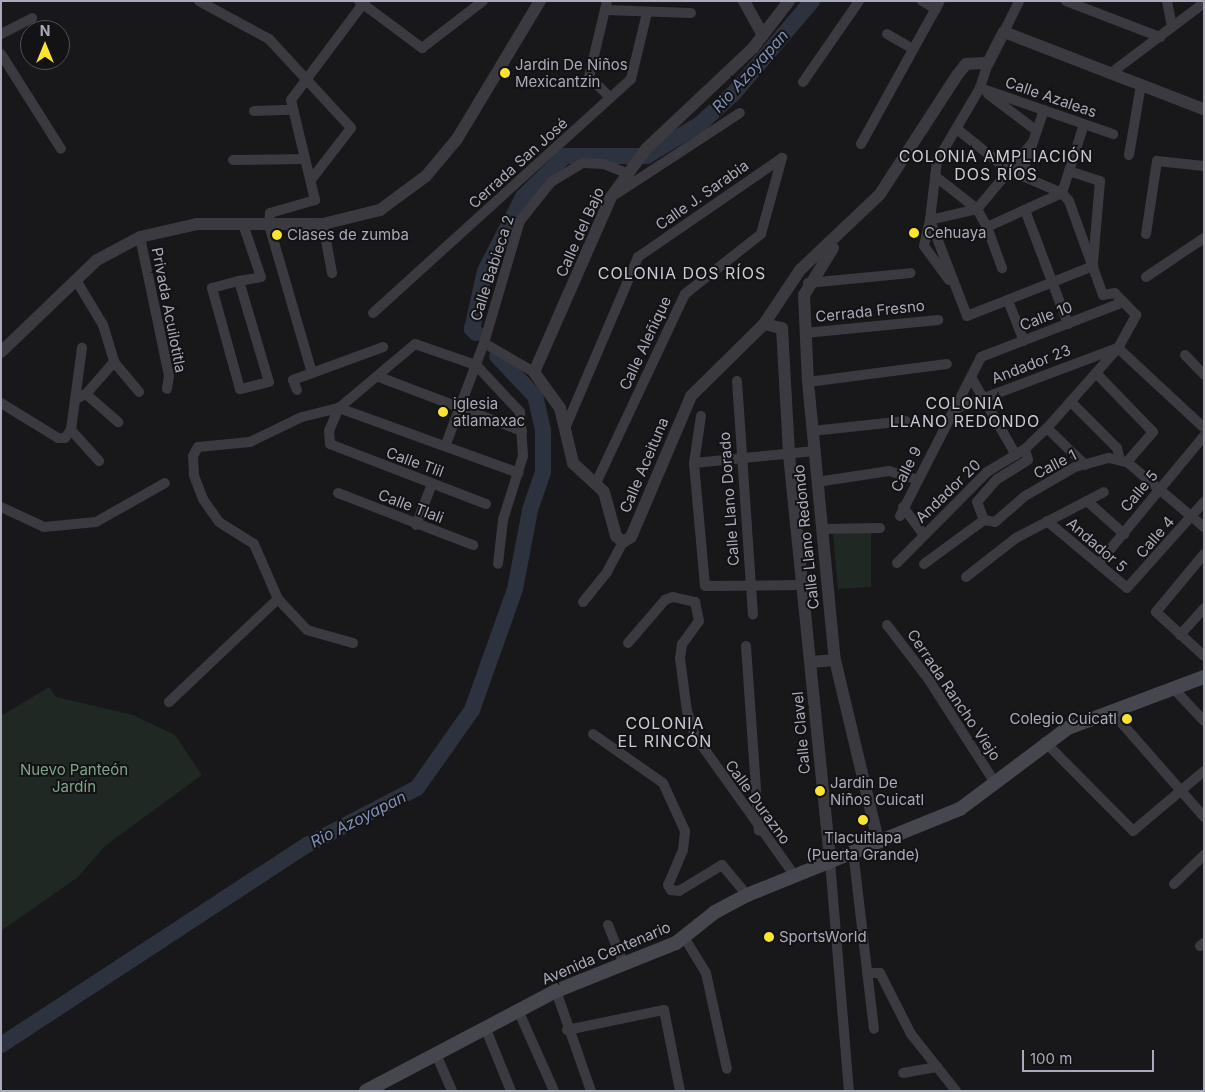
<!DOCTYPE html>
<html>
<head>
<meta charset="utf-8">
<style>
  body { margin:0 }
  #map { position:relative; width:1205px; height:1092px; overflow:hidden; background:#181719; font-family:Inter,sans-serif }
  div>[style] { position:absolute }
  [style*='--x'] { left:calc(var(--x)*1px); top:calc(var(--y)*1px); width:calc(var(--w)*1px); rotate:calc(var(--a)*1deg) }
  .green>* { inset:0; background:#1f2822 }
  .river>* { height:16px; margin:-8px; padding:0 8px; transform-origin:8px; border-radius:8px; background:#2c323e }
  .minor>* { height:10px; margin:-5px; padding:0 5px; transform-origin:5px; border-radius:5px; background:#3a3a40 }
  .tertiary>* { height:12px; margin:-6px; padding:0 6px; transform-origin:6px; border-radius:6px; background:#3a3a40 }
  .secondary>* { height:14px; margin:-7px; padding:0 7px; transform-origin:7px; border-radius:7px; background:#46464f }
  .dots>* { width:14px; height:14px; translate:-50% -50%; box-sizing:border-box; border:2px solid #131214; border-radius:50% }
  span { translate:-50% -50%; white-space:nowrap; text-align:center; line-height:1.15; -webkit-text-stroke:4px #131214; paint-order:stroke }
  .poi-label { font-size:15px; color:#a9aaba }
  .left { translate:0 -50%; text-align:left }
  .right { translate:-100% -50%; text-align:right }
  .street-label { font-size:15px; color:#a9aaba }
  .park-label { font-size:15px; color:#7fa58a }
  .water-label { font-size:16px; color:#7e8fb6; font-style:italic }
  .neighbourhood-label { font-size:16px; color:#cacad5; letter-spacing:1px }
  .frame { position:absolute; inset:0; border:2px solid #a9aaba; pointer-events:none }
  .north { position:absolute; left:20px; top:20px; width:50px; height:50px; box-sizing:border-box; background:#131214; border:1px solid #4f4f56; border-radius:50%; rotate:0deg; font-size:14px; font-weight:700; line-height:20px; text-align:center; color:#a9aaba }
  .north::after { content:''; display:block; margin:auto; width:18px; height:22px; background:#f9e52f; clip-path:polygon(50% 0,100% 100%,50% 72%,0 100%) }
  .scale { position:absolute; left:1022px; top:1050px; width:132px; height:22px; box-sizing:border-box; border:2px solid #a9aaba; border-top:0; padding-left:6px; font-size:15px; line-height:18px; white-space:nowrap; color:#a9aaba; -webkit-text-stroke:4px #131214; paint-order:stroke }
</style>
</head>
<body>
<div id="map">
  <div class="green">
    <div style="clip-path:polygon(871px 530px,871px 587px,838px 589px,833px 534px)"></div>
    <div style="clip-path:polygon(49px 687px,56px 697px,133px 715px,175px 735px,202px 775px,105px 846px,78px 877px,1px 931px,1px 716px)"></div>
  </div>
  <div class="river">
    <div style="--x:476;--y:333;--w:6;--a:-135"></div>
    <div style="--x:472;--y:329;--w:59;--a:-77.4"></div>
    <div style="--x:485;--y:271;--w:83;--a:-62.8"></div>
    <div style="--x:523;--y:197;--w:59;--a:-44.3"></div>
    <div style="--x:565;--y:156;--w:82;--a:0"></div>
    <div style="--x:647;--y:156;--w:62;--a:-31.1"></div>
    <div style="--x:700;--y:124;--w:46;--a:-42.4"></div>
    <div style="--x:734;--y:93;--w:121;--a:-49.7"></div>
    <div style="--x:1;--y:1045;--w:366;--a:-33.2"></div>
    <div style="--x:307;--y:845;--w:124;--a:-27.4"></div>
    <div style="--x:417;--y:788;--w:95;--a:-54.8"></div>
    <div style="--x:472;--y:710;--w:128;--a:-70.4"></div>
    <div style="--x:515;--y:589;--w:80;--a:-79.2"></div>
    <div style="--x:530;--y:510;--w:40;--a:-71.1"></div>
    <div style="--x:543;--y:472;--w:42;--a:-90"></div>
    <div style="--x:543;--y:430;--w:35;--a:-103"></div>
    <div style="--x:535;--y:396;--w:55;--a:-133.5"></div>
  </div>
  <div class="minor">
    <div style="--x:199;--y:1;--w:80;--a:28.5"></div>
    <div style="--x:269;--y:39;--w:121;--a:47.3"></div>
    <div style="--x:351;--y:128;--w:66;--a:127.6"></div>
    <div style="--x:359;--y:1;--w:79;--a:36.7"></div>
    <div style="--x:422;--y:48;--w:77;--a:-37.6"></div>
    <div style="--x:607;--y:1;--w:78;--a:103.3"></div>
    <div style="--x:589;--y:77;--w:30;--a:44"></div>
    <div style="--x:922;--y:1;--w:16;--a:30"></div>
    <div style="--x:1066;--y:1;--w:101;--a:21"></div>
    <div style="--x:1167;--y:1;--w:26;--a:79"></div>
    <div style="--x:605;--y:10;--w:86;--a:2"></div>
    <div style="--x:1004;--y:32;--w:34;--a:-64"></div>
    <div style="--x:1;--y:34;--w:35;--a:-27"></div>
    <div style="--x:887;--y:34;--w:30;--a:30"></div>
    <div style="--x:1;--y:54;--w:112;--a:57.7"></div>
    <div style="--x:988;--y:63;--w:26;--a:108"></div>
    <div style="--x:980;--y:88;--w:85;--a:120.5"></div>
    <div style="--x:937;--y:161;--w:59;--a:96.8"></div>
    <div style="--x:930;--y:220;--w:103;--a:68.9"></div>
    <div style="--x:967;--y:316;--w:136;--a:-21.6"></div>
    <div style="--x:1111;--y:73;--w:116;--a:-37"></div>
    <div style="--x:803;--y:82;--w:98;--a:-55.3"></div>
    <div style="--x:980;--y:88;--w:141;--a:19.1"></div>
    <div style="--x:988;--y:94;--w:61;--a:37.1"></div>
    <div style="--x:254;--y:111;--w:37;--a:-2"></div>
    <div style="--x:861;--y:144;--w:163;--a:-61.1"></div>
    <div style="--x:1129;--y:155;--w:71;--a:-80.3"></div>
    <div style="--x:233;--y:160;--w:72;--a:-0.8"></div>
    <div style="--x:1069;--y:171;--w:33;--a:18"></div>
    <div style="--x:1100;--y:181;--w:81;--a:94.9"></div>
    <div style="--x:935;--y:176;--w:53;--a:38.2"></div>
    <div style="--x:977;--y:209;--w:21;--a:61"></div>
    <div style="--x:987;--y:227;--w:82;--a:-24.4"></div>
    <div style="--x:1021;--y:177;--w:71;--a:-71.1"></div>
    <div style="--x:1062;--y:193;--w:72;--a:-72.3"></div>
    <div style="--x:616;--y:194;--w:148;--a:-33.2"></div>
    <div style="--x:1025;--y:210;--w:122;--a:69.3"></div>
    <div style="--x:323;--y:224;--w:50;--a:79.6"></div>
    <div style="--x:987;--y:227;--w:44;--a:69.9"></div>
    <div style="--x:1146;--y:234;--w:74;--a:-81.4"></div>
    <div style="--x:1157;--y:161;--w:47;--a:6.1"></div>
    <div style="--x:140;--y:237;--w:142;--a:78.2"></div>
    <div style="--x:169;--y:376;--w:13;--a:99"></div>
    <div style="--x:1146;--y:277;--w:70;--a:-33.9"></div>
    <div style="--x:76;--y:280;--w:52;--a:59"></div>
    <div style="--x:103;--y:325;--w:39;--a:73"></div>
    <div style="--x:114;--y:362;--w:39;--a:50"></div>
    <div style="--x:949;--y:280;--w:42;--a:-126.3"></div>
    <div style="--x:924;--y:246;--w:27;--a:-77"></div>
    <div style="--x:930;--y:220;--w:48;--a:-13.2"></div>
    <div style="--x:977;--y:209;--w:87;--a:-50.1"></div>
    <div style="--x:239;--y:281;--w:105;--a:73.5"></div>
    <div style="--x:269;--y:382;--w:30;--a:166"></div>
    <div style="--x:240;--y:389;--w:105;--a:-105.5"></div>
    <div style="--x:212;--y:288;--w:28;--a:-15"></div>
    <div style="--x:239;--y:281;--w:22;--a:-10"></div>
    <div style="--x:261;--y:277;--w:56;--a:-108.8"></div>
    <div style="--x:808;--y:283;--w:103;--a:-5.5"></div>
    <div style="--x:1008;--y:301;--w:43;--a:68.2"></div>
    <div style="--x:373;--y:313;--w:348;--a:-42.2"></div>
    <div style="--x:631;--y:79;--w:68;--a:-76.4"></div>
    <div style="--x:805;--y:333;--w:134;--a:-5.6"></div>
    <div style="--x:484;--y:343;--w:58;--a:30.1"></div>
    <div style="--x:1118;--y:348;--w:117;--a:42.9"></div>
    <div style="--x:1185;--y:355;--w:28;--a:46"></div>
    <div style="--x:312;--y:373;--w:154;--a:-106.2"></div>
    <div style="--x:269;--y:225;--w:12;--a:-85"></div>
    <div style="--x:270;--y:213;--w:47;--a:-16.1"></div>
    <div style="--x:315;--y:200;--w:103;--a:-103.5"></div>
    <div style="--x:291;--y:100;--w:124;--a:-53.2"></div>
    <div style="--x:1096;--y:373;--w:82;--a:46"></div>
    <div style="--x:1153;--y:432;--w:40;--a:131"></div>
    <div style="--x:379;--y:377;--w:153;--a:20.7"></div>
    <div style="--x:971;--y:377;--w:90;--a:60"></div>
    <div style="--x:737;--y:381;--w:234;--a:86.1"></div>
    <div style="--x:808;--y:382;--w:140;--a:-7.4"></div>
    <div style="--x:297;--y:390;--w:11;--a:-112"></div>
    <div style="--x:293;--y:380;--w:96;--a:-20.1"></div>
    <div style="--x:86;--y:394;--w:43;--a:41.2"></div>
    <div style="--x:76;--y:399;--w:11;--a:-27"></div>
    <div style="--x:86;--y:394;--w:43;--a:-48.8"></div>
    <div style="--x:1071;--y:402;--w:65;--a:45"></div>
    <div style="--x:1117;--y:448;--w:12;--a:76"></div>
    <div style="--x:1;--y:403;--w:67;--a:31.6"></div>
    <div style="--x:58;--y:438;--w:7;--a:0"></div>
    <div style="--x:65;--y:438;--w:10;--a:-53"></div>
    <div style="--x:71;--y:430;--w:83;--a:-82.4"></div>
    <div style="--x:955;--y:409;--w:173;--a:-20.6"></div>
    <div style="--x:701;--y:416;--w:48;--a:98.5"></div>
    <div style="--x:694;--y:463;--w:123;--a:84.9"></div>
    <div style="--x:705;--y:586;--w:97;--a:-0.6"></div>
    <div style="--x:566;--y:426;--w:184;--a:-66.9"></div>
    <div style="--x:638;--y:257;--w:175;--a:-34.5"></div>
    <div style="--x:1047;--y:428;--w:53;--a:44.2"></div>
    <div style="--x:71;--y:430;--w:42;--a:47.9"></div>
    <div style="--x:812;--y:431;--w:94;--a:-6.1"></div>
    <div style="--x:446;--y:444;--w:108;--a:-69.4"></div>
    <div style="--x:484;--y:343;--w:127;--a:-73.6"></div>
    <div style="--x:520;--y:221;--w:50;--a:-51.5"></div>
    <div style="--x:551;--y:182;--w:37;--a:-31"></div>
    <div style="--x:583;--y:163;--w:21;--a:3"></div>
    <div style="--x:604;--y:164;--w:27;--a:22"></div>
    <div style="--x:1025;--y:449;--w:11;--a:75"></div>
    <div style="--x:1028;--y:460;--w:36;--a:148"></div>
    <div style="--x:997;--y:479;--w:30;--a:131"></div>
    <div style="--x:977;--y:502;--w:19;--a:69"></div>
    <div style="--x:984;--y:520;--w:11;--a:10"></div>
    <div style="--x:995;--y:522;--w:40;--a:-41"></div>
    <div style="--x:1025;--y:496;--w:58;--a:-30.1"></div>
    <div style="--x:1075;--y:467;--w:35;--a:-15"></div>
    <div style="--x:1109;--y:458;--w:18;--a:13"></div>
    <div style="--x:1127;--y:462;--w:101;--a:40.2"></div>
    <div style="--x:694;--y:463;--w:121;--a:-5.7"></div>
    <div style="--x:817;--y:482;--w:73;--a:-8.7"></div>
    <div style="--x:889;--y:471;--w:28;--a:17"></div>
    <div style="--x:596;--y:483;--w:209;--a:-64.8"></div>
    <div style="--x:685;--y:294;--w:97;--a:-38.3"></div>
    <div style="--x:761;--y:234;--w:79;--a:-74.6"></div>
    <div style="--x:338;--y:493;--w:145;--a:21.1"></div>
    <div style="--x:1087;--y:501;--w:50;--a:41.7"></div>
    <div style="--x:486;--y:504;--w:167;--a:-159"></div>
    <div style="--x:330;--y:444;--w:13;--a:-94"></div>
    <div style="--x:329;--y:431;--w:25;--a:-67"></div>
    <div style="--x:339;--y:408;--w:99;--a:-40.1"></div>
    <div style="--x:415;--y:344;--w:65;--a:19"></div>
    <div style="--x:476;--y:365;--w:64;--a:46.9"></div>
    <div style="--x:520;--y:412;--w:44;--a:86.1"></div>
    <div style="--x:523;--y:456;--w:67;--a:107.4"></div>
    <div style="--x:503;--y:520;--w:44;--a:96.5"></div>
    <div style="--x:1;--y:507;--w:47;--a:24.9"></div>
    <div style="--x:44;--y:527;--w:52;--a:-5.5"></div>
    <div style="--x:96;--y:522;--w:79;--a:-29.5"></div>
    <div style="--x:903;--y:507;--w:35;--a:53"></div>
    <div style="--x:900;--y:516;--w:178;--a:-63"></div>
    <div style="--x:981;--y:357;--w:150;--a:-21.1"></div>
    <div style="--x:1047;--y:521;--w:104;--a:39.9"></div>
    <div style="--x:1127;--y:588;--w:115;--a:-48.2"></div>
    <div style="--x:416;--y:525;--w:44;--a:-68.7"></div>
    <div style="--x:822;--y:529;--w:58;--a:-1"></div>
    <div style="--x:1204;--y:554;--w:75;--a:129.6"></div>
    <div style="--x:1156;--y:612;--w:65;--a:42.5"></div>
    <div style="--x:897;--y:563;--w:128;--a:-45.3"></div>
    <div style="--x:987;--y:472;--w:44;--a:-31.2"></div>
    <div style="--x:1025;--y:449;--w:30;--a:-44"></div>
    <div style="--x:1047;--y:428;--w:107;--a:-48.4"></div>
    <div style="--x:1118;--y:348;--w:38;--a:-61"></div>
    <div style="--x:1136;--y:315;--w:30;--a:-134"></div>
    <div style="--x:1115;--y:293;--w:12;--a:171"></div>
    <div style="--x:1103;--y:295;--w:100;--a:-109.9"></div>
    <div style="--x:1069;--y:201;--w:11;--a:-131"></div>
    <div style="--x:1062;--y:193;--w:59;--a:-156.9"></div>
    <div style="--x:1008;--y:170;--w:65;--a:-141.2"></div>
    <div style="--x:924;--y:564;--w:74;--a:-36.3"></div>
    <div style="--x:1098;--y:564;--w:166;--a:-50.4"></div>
    <div style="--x:966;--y:577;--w:63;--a:-38"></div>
    <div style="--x:1016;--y:538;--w:99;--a:-27.6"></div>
    <div style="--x:278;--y:599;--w:42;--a:46.9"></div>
    <div style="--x:307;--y:630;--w:48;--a:15.8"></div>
    <div style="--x:583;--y:602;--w:38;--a:-51"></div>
    <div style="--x:607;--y:572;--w:34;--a:-62"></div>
    <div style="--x:887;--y:625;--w:69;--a:52.6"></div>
    <div style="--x:929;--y:680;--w:122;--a:57.3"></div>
    <div style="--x:1180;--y:635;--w:36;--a:-48"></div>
    <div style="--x:628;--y:643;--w:57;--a:-49.3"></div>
    <div style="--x:665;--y:600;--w:9;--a:-21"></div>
    <div style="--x:673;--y:597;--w:23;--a:13"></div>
    <div style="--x:695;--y:602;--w:19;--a:78"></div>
    <div style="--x:699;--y:621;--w:29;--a:126"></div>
    <div style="--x:682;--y:644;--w:14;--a:98"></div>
    <div style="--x:680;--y:658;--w:53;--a:82.5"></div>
    <div style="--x:687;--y:711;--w:26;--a:72"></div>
    <div style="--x:695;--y:736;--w:171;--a:54.5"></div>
    <div style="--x:746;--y:646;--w:185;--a:86"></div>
    <div style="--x:1175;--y:690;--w:42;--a:46.9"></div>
    <div style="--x:169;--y:702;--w:150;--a:-43.4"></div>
    <div style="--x:278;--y:599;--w:60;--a:-113.6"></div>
    <div style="--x:254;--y:544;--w:41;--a:-147.8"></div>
    <div style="--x:219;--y:522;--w:28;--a:-125"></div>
    <div style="--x:203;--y:499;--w:26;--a:-111"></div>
    <div style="--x:194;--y:475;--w:19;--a:-93"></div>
    <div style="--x:193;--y:456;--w:10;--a:-61"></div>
    <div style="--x:198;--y:447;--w:52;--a:-5.5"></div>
    <div style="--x:250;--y:442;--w:58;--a:-25.7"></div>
    <div style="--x:302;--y:417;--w:38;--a:-14"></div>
    <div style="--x:339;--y:408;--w:191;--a:19.9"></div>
    <div style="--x:1111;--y:711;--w:141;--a:48.7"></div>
    <div style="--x:593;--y:734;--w:85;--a:35"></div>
    <div style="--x:663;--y:783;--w:53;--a:65.4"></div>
    <div style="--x:685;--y:831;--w:19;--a:96"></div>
    <div style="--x:683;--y:850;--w:38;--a:113"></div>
    <div style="--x:668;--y:885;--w:6;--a:59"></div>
    <div style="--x:671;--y:890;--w:8;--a:7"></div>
    <div style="--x:679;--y:891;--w:50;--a:-31.2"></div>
    <div style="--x:722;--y:865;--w:39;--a:50"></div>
    <div style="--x:1045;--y:742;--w:125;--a:45.3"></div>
    <div style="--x:1133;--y:831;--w:93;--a:-40.2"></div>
    <div style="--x:853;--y:851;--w:179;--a:83.3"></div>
    <div style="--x:830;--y:861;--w:231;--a:85.3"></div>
    <div style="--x:1174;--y:884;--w:42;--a:-44"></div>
    <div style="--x:608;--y:925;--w:40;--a:68"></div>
    <div style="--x:684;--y:937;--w:42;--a:58.6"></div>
    <div style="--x:706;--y:973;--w:98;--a:77.7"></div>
    <div style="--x:1200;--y:946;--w:5;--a:-37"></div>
    <div style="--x:867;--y:973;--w:13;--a:0"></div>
    <div style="--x:880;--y:973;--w:68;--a:63.1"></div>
    <div style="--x:911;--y:1034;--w:73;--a:51.7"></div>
    <div style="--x:556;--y:991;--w:106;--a:70.7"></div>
    <div style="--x:518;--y:1010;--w:89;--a:66"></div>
    <div style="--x:485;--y:1027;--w:69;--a:67.9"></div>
    <div style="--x:567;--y:1030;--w:99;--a:-11.7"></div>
    <div style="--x:664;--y:1010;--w:83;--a:78.8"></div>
    <div style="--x:436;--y:1054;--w:40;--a:66.6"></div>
    <div style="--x:903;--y:1073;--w:35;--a:-10"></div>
  </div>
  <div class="tertiary">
    <div style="--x:744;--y:1;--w:38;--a:61"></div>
    <div style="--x:789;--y:1;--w:59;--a:127.5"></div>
    <div style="--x:753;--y:48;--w:147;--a:136.7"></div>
    <div style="--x:646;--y:149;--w:59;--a:126.1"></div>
    <div style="--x:611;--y:197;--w:191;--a:113.7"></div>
    <div style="--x:534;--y:372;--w:44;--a:54.2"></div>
    <div style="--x:560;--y:408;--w:57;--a:76.7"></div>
    <div style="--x:573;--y:463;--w:42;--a:43.1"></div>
    <div style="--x:604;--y:492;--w:46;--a:74.7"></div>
    <div style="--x:616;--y:536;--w:9;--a:41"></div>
    <div style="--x:623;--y:542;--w:9;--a:-32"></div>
    <div style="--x:631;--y:537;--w:153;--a:-66.9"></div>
    <div style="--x:691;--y:396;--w:103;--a:-44.6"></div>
    <div style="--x:764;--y:324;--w:65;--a:-56.3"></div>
    <div style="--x:800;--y:270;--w:110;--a:-43.5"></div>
    <div style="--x:880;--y:194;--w:143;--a:-57"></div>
    <div style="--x:958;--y:74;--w:13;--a:-51"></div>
    <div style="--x:966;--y:64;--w:22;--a:-3"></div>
    <div style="--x:988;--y:63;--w:35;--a:-63"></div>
    <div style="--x:1004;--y:32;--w:214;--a:21.1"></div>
    <div style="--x:833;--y:248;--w:55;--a:121.7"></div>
    <div style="--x:804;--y:295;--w:87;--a:87.4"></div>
    <div style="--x:808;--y:382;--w:279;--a:84.5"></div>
    <div style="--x:835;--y:660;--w:185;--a:76.6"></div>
    <div style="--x:764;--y:324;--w:18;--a:13"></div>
    <div style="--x:782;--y:328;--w:127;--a:86.8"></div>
    <div style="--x:789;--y:455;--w:408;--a:84.2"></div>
    <div style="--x:1;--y:352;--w:133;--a:-43.8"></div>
    <div style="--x:97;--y:260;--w:49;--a:-28.1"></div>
    <div style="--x:140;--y:237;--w:58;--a:-12.8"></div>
    <div style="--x:197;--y:224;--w:126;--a:0"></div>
    <div style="--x:323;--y:224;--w:59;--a:-13.8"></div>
    <div style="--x:380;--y:210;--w:57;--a:-36.5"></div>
    <div style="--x:426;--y:176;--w:48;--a:-50"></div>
    <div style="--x:457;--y:139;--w:161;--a:-59"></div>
    <div style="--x:811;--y:662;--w:24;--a:-5"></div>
  </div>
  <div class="secondary">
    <div style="--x:366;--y:1091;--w:215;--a:-27.8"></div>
    <div style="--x:556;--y:991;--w:129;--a:-21.8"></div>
    <div style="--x:676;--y:943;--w:50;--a:-38.5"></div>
    <div style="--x:715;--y:912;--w:36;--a:-28"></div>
    <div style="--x:747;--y:895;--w:230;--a:-22"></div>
    <div style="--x:960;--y:809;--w:135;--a:-36.9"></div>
    <div style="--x:1068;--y:728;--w:145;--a:-20.6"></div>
  </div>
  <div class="dots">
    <div style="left:505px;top:73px;background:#f9e52f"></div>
    <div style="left:914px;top:233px;background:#f9e52f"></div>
    <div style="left:277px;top:235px;background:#f9e52f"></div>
    <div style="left:443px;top:412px;background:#f9e52f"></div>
    <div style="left:1127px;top:719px;background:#f9e52f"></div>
    <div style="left:820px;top:791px;background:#f9e52f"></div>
    <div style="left:863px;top:820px;background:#f9e52f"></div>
    <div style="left:769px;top:937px;background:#f9e52f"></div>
  </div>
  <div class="poi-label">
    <span class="left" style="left:515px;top:73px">Jardin De Niños<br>Mexicantzin</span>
    <span class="left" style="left:924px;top:233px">Cehuaya</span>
    <span class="left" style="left:287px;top:235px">Clases de zumba</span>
    <span class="left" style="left:453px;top:412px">iglesia<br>atlamaxac</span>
    <span class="right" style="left:1117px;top:719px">Colegio Cuicatl</span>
    <span class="left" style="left:830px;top:791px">Jardin De<br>Niños Cuicatl</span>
    <span style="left:863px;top:846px">Tlacuitlapa<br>(Puerta Grande)</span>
    <span class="left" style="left:779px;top:937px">SportsWorld</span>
  </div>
  <div class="street-label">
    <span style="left:1051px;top:97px;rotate:19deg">Calle Azaleas</span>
    <span style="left:518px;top:163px;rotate:-42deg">Cerrada San José</span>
    <span style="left:702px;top:195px;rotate:-35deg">Calle J. Sarabia</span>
    <span style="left:580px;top:232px;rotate:-66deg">Calle del Bajo</span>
    <span style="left:492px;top:268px;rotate:-72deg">Calle Babieca 2</span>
    <span style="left:169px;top:310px;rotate:79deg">Privada Acuilotitla</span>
    <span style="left:870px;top:311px;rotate:-6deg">Cerrada Fresno</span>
    <span style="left:1046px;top:316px;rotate:-21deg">Calle 10</span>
    <span style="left:645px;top:343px;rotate:-65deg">Calle Aleñique</span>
    <span style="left:1031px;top:364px;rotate:-21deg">Andador 23</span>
    <span style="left:415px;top:462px;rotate:20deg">Calle Tlil</span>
    <span style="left:1055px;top:464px;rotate:-27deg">Calle 1</span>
    <span style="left:644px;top:465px;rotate:-67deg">Calle Aceituna</span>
    <span style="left:906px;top:469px;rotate:-63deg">Calle 9</span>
    <span style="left:948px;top:491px;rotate:-44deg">Andador 20</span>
    <span style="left:1139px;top:491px;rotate:-50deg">Calle 5</span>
    <span style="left:729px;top:499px;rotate:-94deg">Calle Llano Dorado</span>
    <span style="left:411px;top:506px;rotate:21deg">Calle Tlali</span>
    <span style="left:806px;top:537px;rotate:-96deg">Calle Llano Redondo</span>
    <span style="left:1155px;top:537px;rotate:-49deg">Calle 4</span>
    <span style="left:1097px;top:545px;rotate:41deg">Andador 5</span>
    <span style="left:954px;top:695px;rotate:56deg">Cerrada Rancho Viejo</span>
    <span style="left:801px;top:733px;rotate:-95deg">Calle Clavel</span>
    <span style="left:758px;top:802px;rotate:54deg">Calle Durazno</span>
    <span style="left:606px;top:953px;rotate:-23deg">Avenida Centenario</span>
  </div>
  <div class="park-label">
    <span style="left:74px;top:778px">Nuevo Panteón<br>Jardín</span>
  </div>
  <div class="water-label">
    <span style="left:750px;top:71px;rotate:-48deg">Rio Azoyapan</span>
    <span style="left:358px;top:819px;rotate:-27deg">Rio Azoyapan</span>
  </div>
  <div class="neighbourhood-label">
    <span style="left:996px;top:165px">COLONIA AMPLIACIÓN<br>DOS RÍOS</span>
    <span style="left:682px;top:273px">COLONIA DOS RÍOS</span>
    <span style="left:965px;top:412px">COLONIA<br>LLANO REDONDO</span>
    <span style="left:665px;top:732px">COLONIA<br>EL RINCÓN</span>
  </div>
  <div class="frame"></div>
  <div class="north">N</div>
  <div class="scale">100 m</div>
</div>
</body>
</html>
